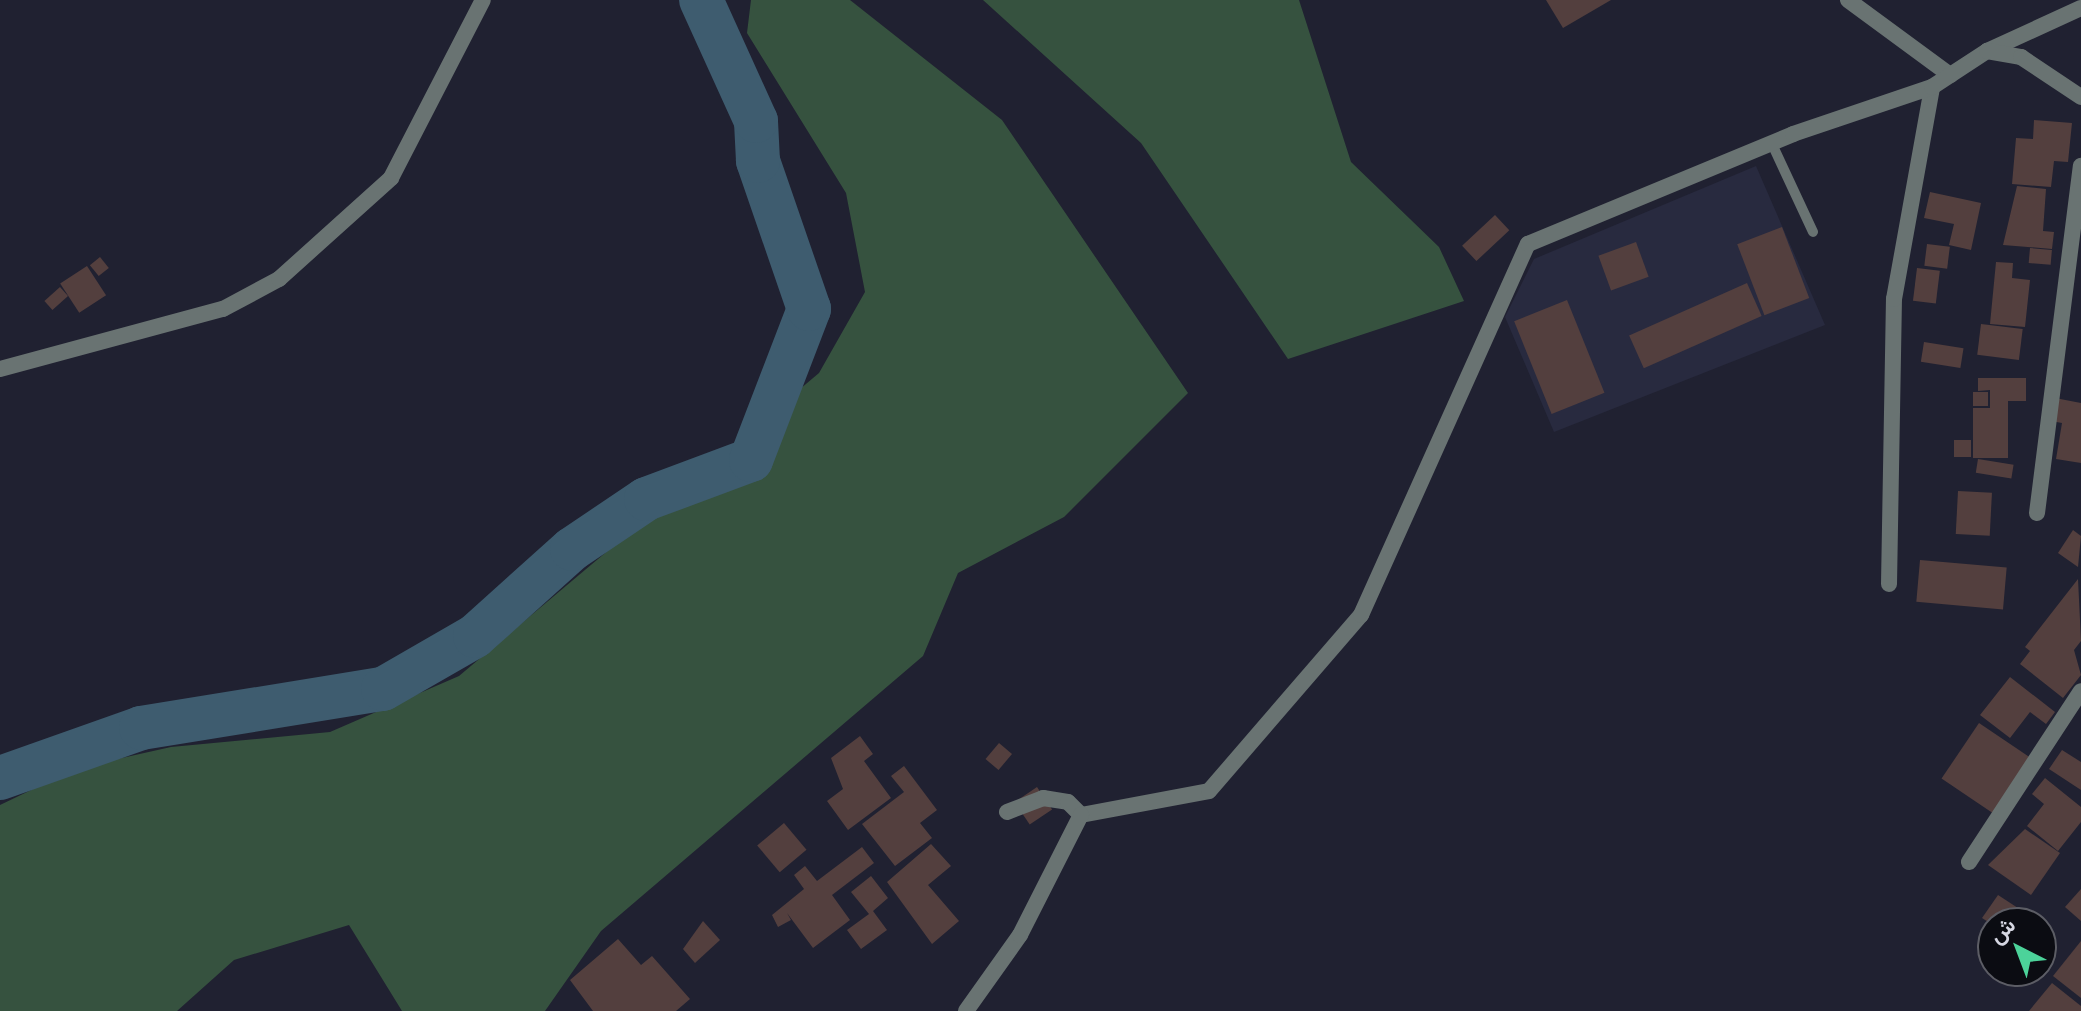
<!DOCTYPE html>
<html>
<head>
<meta charset="utf-8">
<style>
  body { margin:0 }
  #map { position:relative; width:2081px; height:1011px; overflow:hidden; background:#202131; font-family:Figtree,Vazirmatn,sans-serif }
  div>[style] { position:absolute }
  [style*='--x'] { left:calc(var(--x)*1px); top:calc(var(--y)*1px); width:calc(var(--w)*1px); rotate:calc(var(--a)*1deg) }
  .built>* { inset:0; background:#282a3f }
  .green>* { inset:0; background:#36523f }
  .river>* { height:44px; margin:-22px; padding:0 22px; transform-origin:22px; border-radius:22px; background:#3e5c6f }
  .building>* { inset:0; background:#533f3e; transform-origin:0 0 }
  .service>* { height:10px; margin:-5px; padding:0 5px; transform-origin:5px; border-radius:5px; background:#697372 }
  .minor>* { height:16px; margin:-8px; padding:0 8px; transform-origin:8px; border-radius:8px; background:#697372 }
  span { translate:-50% -50%; white-space:nowrap; text-align:center; line-height:1.15; -webkit-text-stroke:6px #0b0c12; paint-order:stroke }
  .north { position:absolute; left:1977px; top:907px; width:80px; height:80px; box-sizing:border-box; background:#0b0c12; border:2px solid #5c5d65; border-radius:50%; rotate:318deg; font-size:22px; font-weight:700; line-height:32px; text-align:center; color:#d6d7e2 }
  .north::after { content:''; display:block; margin:auto; width:28px; height:36px; background:#4cd39a; clip-path:polygon(50% 0,100% 100%,50% 72%,0 100%) }
</style>
</head>
<body>
<div id="map">
  <div class="built">
    <div style="clip-path:polygon(1756px 166px,1825px 325px,1554px 432px,1505px 317px,1534px 259px)"></div>
  </div>
  <div class="green">
    <div style="clip-path:polygon(751px 0,850px 0,1002px 120px,1188px 393px,1064px 517px,958px 573px,923px 656px,601px 931px,545px 1011px,402px 1011px,349px 925px,234px 960px,177px 1011px,0 1011px,0 805px,77px 768px,171px 747px,330px 732px,459px 676px,819px 373px,865px 292px,846px 193px,747px 33px)"></div>
    <div style="clip-path:polygon(983px 0,1299px 0,1351px 162px,1439px 247px,1464px 301px,1288px 359px,1141px 143px)"></div>
  </div>
  <div class="river">
    <div style="--x:0;--y:778;--w:150;--a:-19.5"></div>
    <div style="--x:141;--y:728;--w:245;--a:-9.2"></div>
    <div style="--x:383;--y:689;--w:106;--a:-29.9"></div>
    <div style="--x:475;--y:636;--w:130;--a:-41.9"></div>
    <div style="--x:572;--y:549;--w:89;--a:-34"></div>
    <div style="--x:646;--y:499;--w:112;--a:-20.4"></div>
    <div style="--x:751;--y:460;--w:162;--a:-69"></div>
    <div style="--x:809;--y:309;--w:157;--a:-109"></div>
    <div style="--x:758;--y:161;--w:40;--a:-92.9"></div>
    <div style="--x:756;--y:121;--w:133;--a:-114.4"></div>
  </div>
  <div class="building">
    <div style="clip-path:polygon(1546px 0,1611px 0,1563px 28px)"></div>
    <div style="clip-path:polygon(2034px 120px,2072px 123px,2068px 162px,2054px 161px,2051px 187px,2012px 184px,2016px 138px,2033px 139px)"></div>
    <div style="clip-path:polygon(2017px 186px,2046px 189px,2043px 231px,2054px 232px,2052px 249px,2003px 245px)"></div>
    <div style="clip-path:polygon(1930px 192px,1981px 203px,1971px 250px,1949px 245px,1954px 224px,1924px 218px)"></div>
    <div style="left:1495px;top:215px;width:21px;height:45px;rotate:47deg"></div>
    <div style="left:1782px;top:227px;width:76px;height:48px;rotate:69deg"></div>
    <div style="left:1636px;top:242px;width:37px;height:40px;rotate:70deg"></div>
    <div style="left:1927px;top:244px;width:23px;height:22px;rotate:7deg"></div>
    <div style="left:2030px;top:248px;width:22px;height:15px;rotate:5deg"></div>
    <div style="left:100px;top:257px;width:14px;height:13px;rotate:51deg"></div>
    <div style="clip-path:polygon(1996px 262px,2013px 263px,2012px 278px,2030px 280px,2025px 327px,1990px 324px)"></div>
    <div style="left:87px;top:266px;width:35px;height:32px;rotate:57deg"></div>
    <div style="left:1917px;top:268px;width:23px;height:33px;rotate:7deg"></div>
    <div style="left:1747px;top:283px;width:36px;height:129px;rotate:66deg"></div>
    <div style="left:60px;top:287px;width:12px;height:21px;rotate:48deg"></div>
    <div style="left:1567px;top:300px;width:100px;height:57px;rotate:68deg"></div>
    <div style="left:1981px;top:324px;width:42px;height:31px;rotate:7deg"></div>
    <div style="left:1924px;top:342px;width:40px;height:20px;rotate:9deg"></div>
    <div style="clip-path:polygon(1978px 378px,2026px 378px,2026px 401px,2008px 401px,2008px 458px,1973px 458px,1973px 408px,1990px 408px,1990px 390px,1978px 391px)"></div>
    <div style="left:1973px;top:392px;width:15px;height:14px"></div>
    <div style="clip-path:polygon(2055px 398px,2081px 403px,2081px 463px,2056px 459px,2062px 423px,2051px 421px)"></div>
    <div style="left:1954px;top:440px;width:17px;height:17px"></div>
    <div style="left:1978px;top:459px;width:36px;height:14px;rotate:9deg"></div>
    <div style="left:1958px;top:491px;width:34px;height:43px;rotate:3deg"></div>
    <div style="clip-path:polygon(2073px 530px,2081px 536px,2078px 567px,2058px 553px)"></div>
    <div style="left:1920px;top:560px;width:87px;height:42px;rotate:5deg"></div>
    <div style="clip-path:polygon(2078px 579px,2081px 641px,2074px 650px,2081px 675px,2063px 698px,2020px 664px,2030px 651px,2025px 647px)"></div>
    <div style="clip-path:polygon(2010px 677px,2055px 712px,2046px 724px,2030px 712px,2010px 738px,1980px 715px)"></div>
    <div style="left:1979px;top:723px;width:63px;height:67px;rotate:34deg"></div>
    <div style="clip-path:polygon(860px 736px,873px 754px,864px 761px,891px 798px,848px 830px,827px 801px,843px 789px,831px 758px)"></div>
    <div style="left:999px;top:743px;width:17px;height:21px;rotate:40deg"></div>
    <div style="clip-path:polygon(2062px 750px,2081px 762px,2081px 790px,2049px 769px)"></div>
    <div style="clip-path:polygon(904px 766px,937px 810px,920px 823px,932px 838px,895px 866px,862px 824px,904px 792px,891px 776px)"></div>
    <div style="clip-path:polygon(2045px 778px,2081px 807px,2081px 822px,2058px 851px,2027px 826px,2044px 804px,2032px 794px)"></div>
    <div style="left:1037px;top:787px;width:27px;height:27px;rotate:56deg"></div>
    <div style="left:784px;top:823px;width:35px;height:35px;rotate:50deg"></div>
    <div style="clip-path:polygon(2025px 829px,2060px 853px,2031px 895px,1988px 865px)"></div>
    <div style="clip-path:polygon(931px 844px,951px 866px,928px 885px,959px 921px,932px 944px,887px 882px)"></div>
    <div style="clip-path:polygon(862px 847px,874px 863px,832px 895px,850px 920px,813px 948px,787px 913px,791px 920px,778px 927px,772px 915px,804px 889px,794px 875px,805px 866px,817px 881px)"></div>
    <div style="clip-path:polygon(871px 876px,888px 898px,873px 911px,887px 930px,861px 949px,847px 930px,869px 914px,851px 892px)"></div>
    <div style="clip-path:polygon(2081px 889px,2081px 921px,2065px 907px)"></div>
    <div style="clip-path:polygon(1998px 895px,2041px 923px,1993px 925px,1982px 918px)"></div>
    <div style="clip-path:polygon(703px 921px,720px 940px,695px 963px,683px 949px)"></div>
    <div style="clip-path:polygon(1993px 936px,1993px 960px,1982px 953px)"></div>
    <div style="clip-path:polygon(618px 939px,641px 965px,652px 956px,690px 999px,676px 1011px,593px 1011px,570px 980px)"></div>
    <div style="clip-path:polygon(2081px 941px,2081px 998px,2053px 976px)"></div>
    <div style="clip-path:polygon(2052px 983px,2081px 1006px,2081px 1011px,2029px 1011px)"></div>
  </div>
  <div class="service">
    <div style="--x:1772;--y:144;--w:97;--a:65"></div>
  </div>
  <div class="minor">
    <div style="--x:1848;--y:0;--w:127;--a:36.3"></div>
    <div style="--x:1987;--y:51;--w:103;--a:-24.6"></div>
    <div style="--x:0;--y:369;--w:231;--a:-15.1"></div>
    <div style="--x:223;--y:309;--w:64;--a:-28.2"></div>
    <div style="--x:279;--y:279;--w:151;--a:-42"></div>
    <div style="--x:391;--y:178;--w:200;--a:-62.7"></div>
    <div style="--x:2037;--y:513;--w:350;--a:-82.8"></div>
    <div style="--x:1889;--y:584;--w:285;--a:-89"></div>
    <div style="--x:1894;--y:299;--w:215;--a:-79.8"></div>
    <div style="--x:1007;--y:812;--w:39;--a:-21"></div>
    <div style="--x:1043;--y:798;--w:25;--a:9"></div>
    <div style="--x:1068;--y:802;--w:18;--a:45"></div>
    <div style="--x:1081;--y:815;--w:130;--a:-10.6"></div>
    <div style="--x:1209;--y:791;--w:233;--a:-49.2"></div>
    <div style="--x:1361;--y:615;--w:407;--a:-65.8"></div>
    <div style="--x:1528;--y:244;--w:287;--a:-22.5"></div>
    <div style="--x:1793;--y:134;--w:147;--a:-18.7"></div>
    <div style="--x:1932;--y:87;--w:66;--a:-33.2"></div>
    <div style="--x:1987;--y:51;--w:35;--a:10"></div>
    <div style="--x:2021;--y:57;--w:72;--a:33.7"></div>
    <div style="--x:1969;--y:862;--w:204;--a:-56.8"></div>
    <div style="--x:966;--y:1011;--w:93;--a:-54.6"></div>
    <div style="--x:1020;--y:935;--w:135;--a:-63.1"></div>
  </div>
  <div class="north">ش</div>
</div>
</body>
</html>
